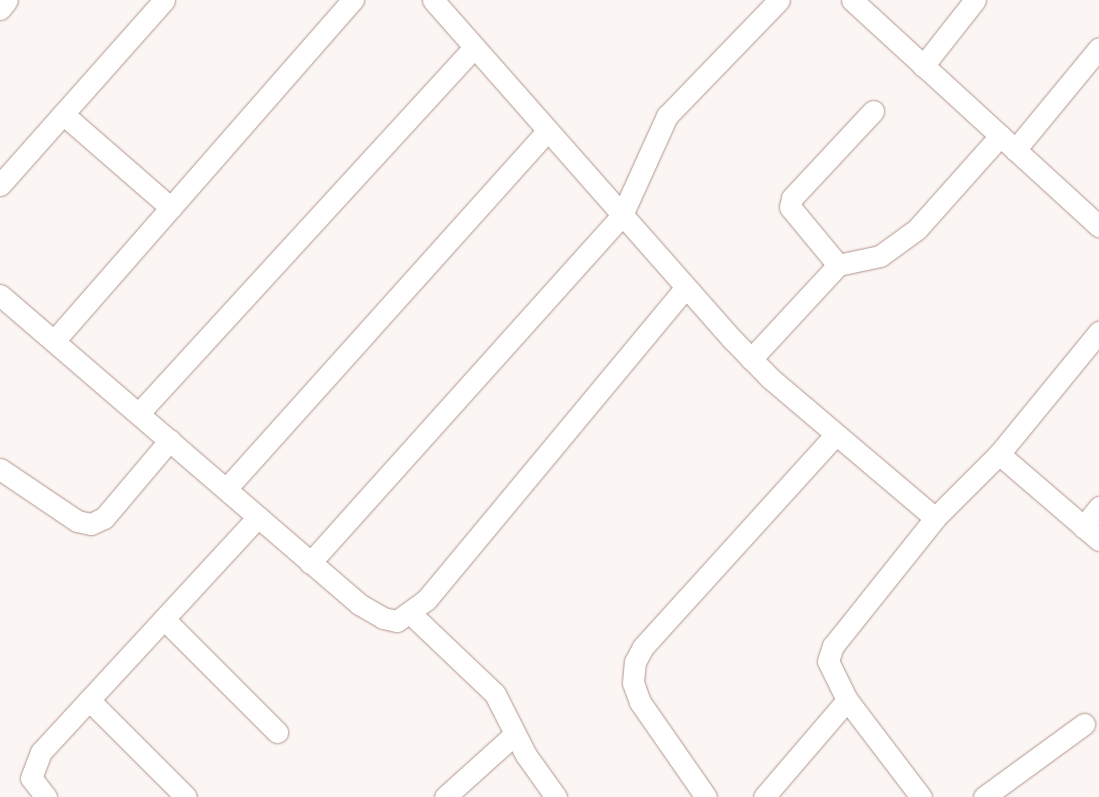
<!DOCTYPE html>
<html>
<head>
<meta charset="utf-8">
<style>
  body { margin:0 }
  #map { position:relative; width:1099px; height:797px; overflow:hidden; background:#fbf5f3; font-family:"Work Sans",sans-serif }
  div>[style] { position:absolute }
  [style*='--x'] { left:calc(var(--x)*1px); top:calc(var(--y)*1px); width:calc(var(--w)*1px); rotate:calc(var(--a)*1deg) }
  .roads { filter:drop-shadow(0 0 1px #b1958b) drop-shadow(0 0 1px #b1958b) }
  .minor>* { height:21px; margin:-10.5px; padding:0 10.5px; transform-origin:10.5px; border-radius:10.5px; background:#fff }
  span { translate:-50% -50%; white-space:nowrap; text-align:center; line-height:1.15; -webkit-text-stroke:5px #fff; paint-order:stroke }
</style>
</head>
<body>
<div id="map">
  <div class="roads">
    <div class="minor">
      <div style="--x:433;--y:0;--w:452;--a:48.6"></div>
      <div style="--x:732;--y:339;--w:54;--a:45.7"></div>
      <div style="--x:770;--y:378;--w:216;--a:40.3"></div>
      <div style="--x:852;--y:0;--w:335;--a:42.5"></div>
      <div style="--x:0;--y:9;--w:11;--a:-52"></div>
      <div style="--x:923;--y:66;--w:84;--a:-51.8"></div>
      <div style="--x:63;--y:114;--w:143;--a:41"></div>
      <div style="--x:1015;--y:150;--w:132;--a:-50.5"></div>
      <div style="--x:0;--y:185;--w:247;--a:-48.4"></div>
      <div style="--x:838;--y:265;--w:75;--a:-129.6"></div>
      <div style="--x:790;--y:207;--w:9;--a:-77"></div>
      <div style="--x:792;--y:198;--w:119;--a:-47"></div>
      <div style="--x:0;--y:295;--w:474;--a:40.7"></div>
      <div style="--x:359;--y:604;--w:28;--a:30"></div>
      <div style="--x:383;--y:618;--w:14;--a:12"></div>
      <div style="--x:397;--y:621;--w:37;--a:-36"></div>
      <div style="--x:427;--y:599;--w:404;--a:-50.3"></div>
      <div style="--x:54;--y:341;--w:454;--a:-48.8"></div>
      <div style="--x:751;--y:359;--w:128;--a:-47.2"></div>
      <div style="--x:838;--y:265;--w:43;--a:-12.1"></div>
      <div style="--x:880;--y:256;--w:46;--a:-36.1"></div>
      <div style="--x:917;--y:229;--w:125;--a:-48.3"></div>
      <div style="--x:139;--y:413;--w:496;--a:-47.5"></div>
      <div style="--x:999;--y:454;--w:132;--a:40.7"></div>
      <div style="--x:0;--y:469;--w:93;--a:34"></div>
      <div style="--x:77;--y:521;--w:14;--a:12"></div>
      <div style="--x:91;--y:524;--w:14;--a:-25"></div>
      <div style="--x:104;--y:518;--w:102;--a:-49.8"></div>
      <div style="--x:226;--y:489;--w:482;--a:-48.1"></div>
      <div style="--x:1083;--y:527;--w:26;--a:-51"></div>
      <div style="--x:310;--y:563;--w:467;--a:-48.1"></div>
      <div style="--x:622;--y:215;--w:109;--a:-65.6"></div>
      <div style="--x:667;--y:116;--w:161;--a:-46"></div>
      <div style="--x:410;--y:613;--w:117;--a:43.6"></div>
      <div style="--x:495;--y:694;--w:68;--a:63.1"></div>
      <div style="--x:526;--y:755;--w:52;--a:54.5"></div>
      <div style="--x:164;--y:619;--w:160;--a:45"></div>
      <div style="--x:89;--y:700;--w:137;--a:45"></div>
      <div style="--x:46;--y:797;--w:24;--a:-128"></div>
      <div style="--x:31;--y:778;--w:28;--a:-69"></div>
      <div style="--x:41;--y:752;--w:320;--a:-47.3"></div>
      <div style="--x:445;--y:797;--w:94;--a:-42"></div>
      <div style="--x:706;--y:797;--w:116;--a:-124.8"></div>
      <div style="--x:640;--y:702;--w:20;--a:-110"></div>
      <div style="--x:633;--y:683;--w:21;--a:-85"></div>
      <div style="--x:635;--y:662;--w:17;--a:-62"></div>
      <div style="--x:643;--y:647;--w:286;--a:-47.8"></div>
      <div style="--x:764;--y:797;--w:128;--a:-49.4"></div>
      <div style="--x:921;--y:797;--w:122;--a:-127.3"></div>
      <div style="--x:847;--y:700;--w:43;--a:-116"></div>
      <div style="--x:828;--y:661;--w:16;--a:-72"></div>
      <div style="--x:833;--y:646;--w:164;--a:-51.4"></div>
      <div style="--x:935;--y:518;--w:91;--a:-45"></div>
      <div style="--x:999;--y:454;--w:158;--a:-50.7"></div>
      <div style="--x:984;--y:797;--w:124;--a:-36.1"></div>
    </div>
  </div>
</div>
</body>
</html>
